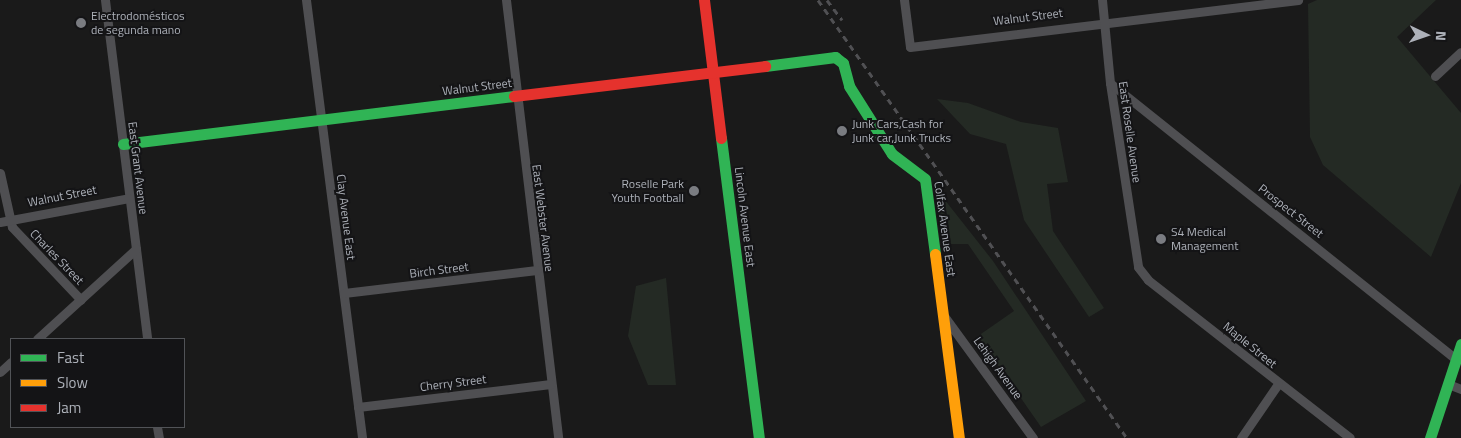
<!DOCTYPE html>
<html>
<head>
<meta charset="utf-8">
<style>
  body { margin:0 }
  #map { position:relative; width:1461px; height:438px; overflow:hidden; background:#1a1a1a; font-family:"Titillium Web",sans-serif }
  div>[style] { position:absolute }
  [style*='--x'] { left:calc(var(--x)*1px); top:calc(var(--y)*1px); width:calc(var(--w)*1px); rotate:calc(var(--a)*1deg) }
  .green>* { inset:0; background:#242a24 }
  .street>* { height:9px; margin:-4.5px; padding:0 4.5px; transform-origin:4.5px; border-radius:4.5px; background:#4f4f52 }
  .fast>* { height:11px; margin:-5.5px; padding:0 5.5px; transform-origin:5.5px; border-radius:5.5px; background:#30b455 }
  .slow>* { height:11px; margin:-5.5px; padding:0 5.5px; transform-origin:5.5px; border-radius:5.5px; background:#ff9f0a }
  .jam>* { height:11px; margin:-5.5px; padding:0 5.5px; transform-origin:5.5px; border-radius:5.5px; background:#e5322d }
  .rail>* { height:3px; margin-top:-1.5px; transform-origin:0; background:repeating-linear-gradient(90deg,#505053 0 6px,transparent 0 11px) }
  .dots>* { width:14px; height:14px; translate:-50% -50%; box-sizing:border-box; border:2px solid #141416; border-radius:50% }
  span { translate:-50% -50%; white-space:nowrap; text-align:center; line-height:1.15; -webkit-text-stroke:4px #141416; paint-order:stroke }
  .poi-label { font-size:12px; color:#adb1b9 }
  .left { translate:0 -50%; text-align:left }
  .right { translate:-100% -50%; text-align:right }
  .street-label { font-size:12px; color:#adb1b9 }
  .legend { position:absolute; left:10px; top:338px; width:175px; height:90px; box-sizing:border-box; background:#141416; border:1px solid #515357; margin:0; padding:6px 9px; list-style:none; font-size:15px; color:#adb1b9 }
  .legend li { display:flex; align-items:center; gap:10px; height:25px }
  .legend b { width:25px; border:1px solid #515357 }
  .north { position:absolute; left:1401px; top:10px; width:50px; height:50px; -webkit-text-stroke:4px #141416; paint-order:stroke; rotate:93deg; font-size:14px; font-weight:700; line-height:20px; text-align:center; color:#adb1b9 }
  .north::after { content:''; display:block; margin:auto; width:18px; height:22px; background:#adb1b9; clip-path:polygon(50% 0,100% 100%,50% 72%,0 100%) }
</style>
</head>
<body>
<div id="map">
  <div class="green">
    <div style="clip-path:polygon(1317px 0,1436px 0,1397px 37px,1461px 113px,1461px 183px,1431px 257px,1323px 165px,1310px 137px,1308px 4px)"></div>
    <div style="clip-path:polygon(937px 99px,968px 103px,1021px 122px,1058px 128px,1068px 182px,1047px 184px,1053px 231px,1104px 308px,1089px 317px,1024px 220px,1006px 144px,970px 134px)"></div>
    <div style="clip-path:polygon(937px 190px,993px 261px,1086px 401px,1041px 427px,978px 336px,1014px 311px,968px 244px,944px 244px)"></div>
    <div style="clip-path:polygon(666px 278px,676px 385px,648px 385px,628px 336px,636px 286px)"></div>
  </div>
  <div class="street">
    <div style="--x:105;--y:0;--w:342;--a:82.9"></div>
    <div style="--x:306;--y:0;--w:442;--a:82.7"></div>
    <div style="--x:506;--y:0;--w:441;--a:83.2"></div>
    <div style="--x:904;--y:0;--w:47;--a:82.7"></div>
    <div style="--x:910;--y:47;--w:391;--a:-6.9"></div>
    <div style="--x:1102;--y:0;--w:83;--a:84.5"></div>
    <div style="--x:1110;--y:83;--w:186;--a:81.3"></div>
    <div style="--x:1138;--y:267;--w:16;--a:52"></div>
    <div style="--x:1148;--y:280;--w:256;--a:38"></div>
    <div style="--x:1435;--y:76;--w:35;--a:-43"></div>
    <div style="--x:1110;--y:83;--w:443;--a:38.6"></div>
    <div style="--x:0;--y:173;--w:55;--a:77.5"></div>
    <div style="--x:12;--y:227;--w:100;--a:46.6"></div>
    <div style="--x:0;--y:222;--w:131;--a:-10.5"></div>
    <div style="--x:344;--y:293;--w:194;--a:-6.8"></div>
    <div style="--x:944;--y:316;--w:151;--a:53.9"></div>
    <div style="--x:37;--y:339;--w:134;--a:-42.3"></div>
    <div style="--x:0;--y:372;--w:15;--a:-42"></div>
    <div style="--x:1448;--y:384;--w:14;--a:21"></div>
    <div style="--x:358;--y:407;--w:194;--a:-6.8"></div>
    <div style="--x:157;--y:427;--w:11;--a:80"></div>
    <div style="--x:1241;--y:438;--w:65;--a:-55.6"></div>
  </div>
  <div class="fast">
    <div style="--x:765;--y:66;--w:71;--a:-7.3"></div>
    <div style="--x:835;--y:57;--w:10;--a:37"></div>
    <div style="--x:843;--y:63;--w:24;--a:75"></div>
    <div style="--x:849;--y:86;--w:80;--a:57.7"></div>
    <div style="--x:892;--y:154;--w:41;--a:37.1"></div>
    <div style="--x:925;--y:179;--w:76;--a:82.4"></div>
    <div style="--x:721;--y:138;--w:302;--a:82.8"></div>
    <div style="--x:123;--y:144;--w:394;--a:-7"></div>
    <div style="--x:1430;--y:438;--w:99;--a:-71.7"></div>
  </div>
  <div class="slow">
    <div style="--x:935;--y:254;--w:186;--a:82.6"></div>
  </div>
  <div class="jam">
    <div style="--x:704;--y:0;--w:139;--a:83"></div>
    <div style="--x:514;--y:96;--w:253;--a:-6.8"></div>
  </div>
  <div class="rail">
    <div style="--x:818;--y:0;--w:536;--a:54.8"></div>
    <div style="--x:827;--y:0;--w:25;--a:53"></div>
  </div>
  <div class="dots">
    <div style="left:81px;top:23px;background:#7a7c81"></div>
    <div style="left:842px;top:131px;background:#7a7c81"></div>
    <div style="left:694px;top:191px;background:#7a7c81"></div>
    <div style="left:1161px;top:239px;background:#7a7c81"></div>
  </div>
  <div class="poi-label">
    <span class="left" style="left:91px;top:23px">Electrodomésticos<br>de segunda mano</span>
    <span class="left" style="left:852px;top:131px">Junk Cars,Cash for<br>Junk car,Junk Trucks</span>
    <span class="right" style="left:684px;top:191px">Roselle Park<br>Youth Football</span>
    <span class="left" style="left:1171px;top:239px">S4 Medical<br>Management</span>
  </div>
  <div class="street-label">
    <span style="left:1028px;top:17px;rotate:-7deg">Walnut Street</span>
    <span style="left:477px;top:87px;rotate:-7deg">Walnut Street</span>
    <span style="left:1130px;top:132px;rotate:82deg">East Roselle Avenue</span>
    <span style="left:138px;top:168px;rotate:83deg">East Grant Avenue</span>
    <span style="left:62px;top:196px;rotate:-11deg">Walnut Street</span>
    <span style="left:1291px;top:211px;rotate:38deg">Prospect Street</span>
    <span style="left:346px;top:217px;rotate:83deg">Clay Avenue East</span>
    <span style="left:745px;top:217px;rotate:83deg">Lincoln Avenue East</span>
    <span style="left:543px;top:218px;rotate:83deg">East Webster Avenue</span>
    <span style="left:945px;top:229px;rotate:82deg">Colfax Avenue East</span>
    <span style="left:57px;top:257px;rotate:46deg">Charles Street</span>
    <span style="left:439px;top:270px;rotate:-7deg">Birch Street</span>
    <span style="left:1250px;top:345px;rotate:39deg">Maple Street</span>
    <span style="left:998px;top:368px;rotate:54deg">Lehigh Avenue</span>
    <span style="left:453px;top:383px;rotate:-7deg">Cherry Street</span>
  </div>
  <ul class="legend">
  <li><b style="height:6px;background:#30b455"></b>Fast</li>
  <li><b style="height:6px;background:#ff9f0a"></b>Slow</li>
  <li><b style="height:6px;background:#e5322d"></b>Jam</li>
  </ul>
  <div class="north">N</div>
</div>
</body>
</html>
